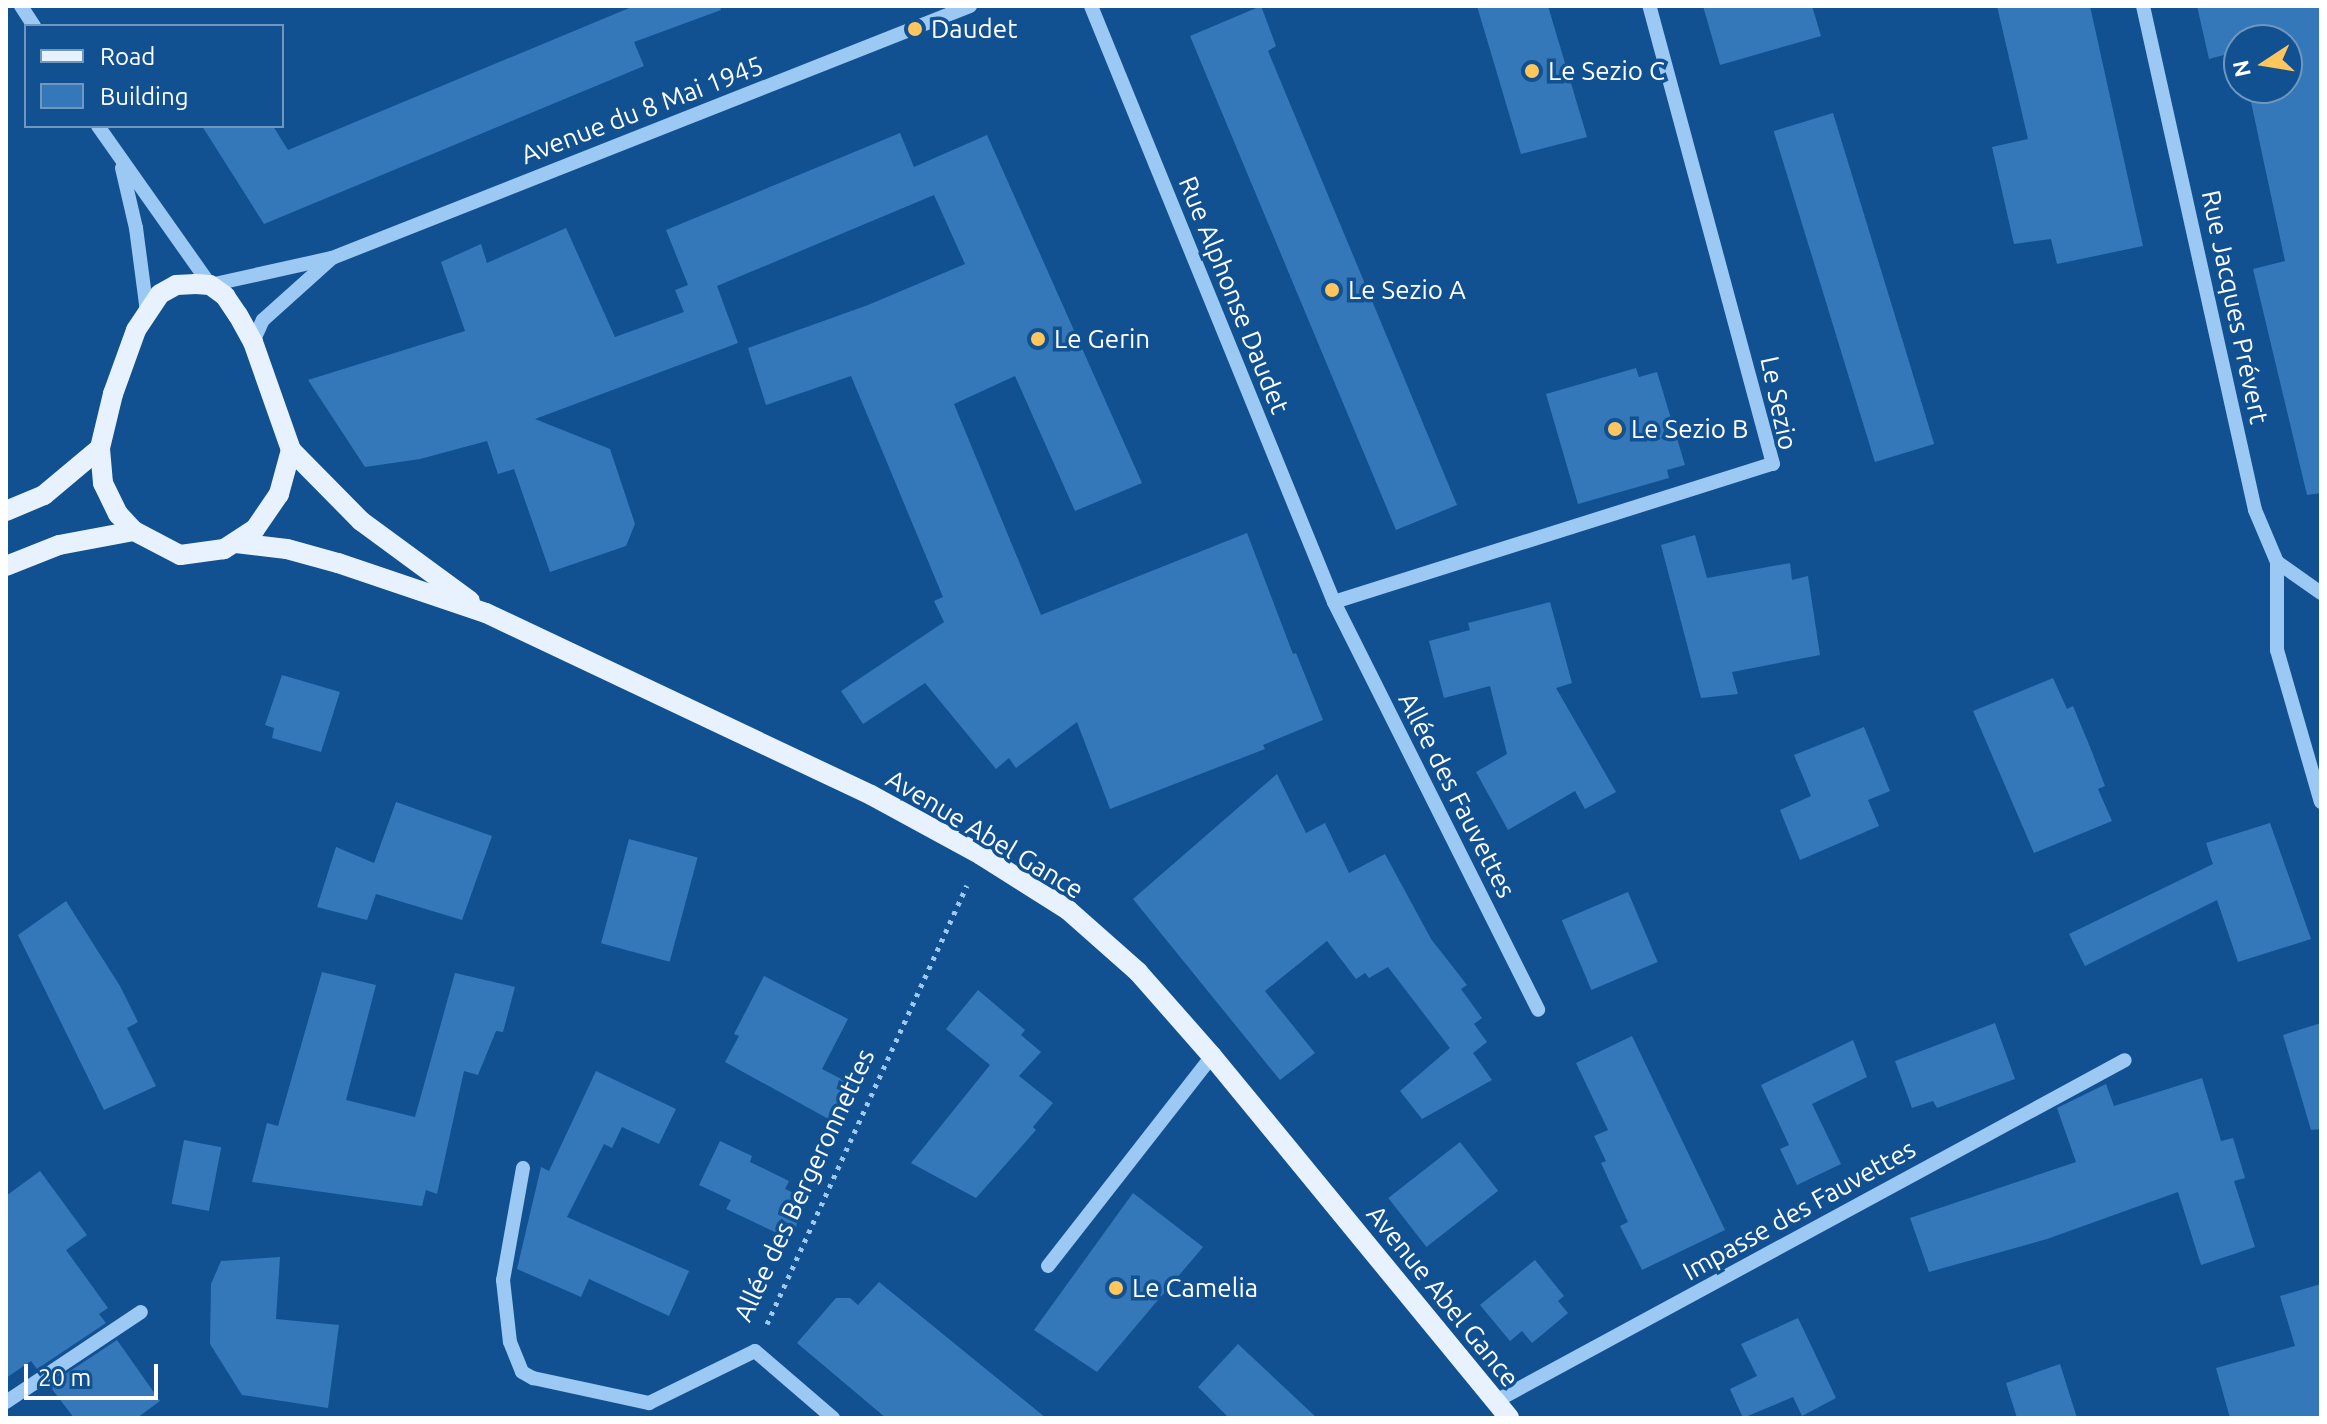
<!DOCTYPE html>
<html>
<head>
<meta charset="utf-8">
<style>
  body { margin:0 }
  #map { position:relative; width:2327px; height:1424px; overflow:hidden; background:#115192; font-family:Ubuntu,sans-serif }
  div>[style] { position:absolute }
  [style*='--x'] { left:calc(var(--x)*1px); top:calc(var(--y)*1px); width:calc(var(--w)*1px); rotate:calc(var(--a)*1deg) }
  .building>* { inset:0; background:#3478b9; transform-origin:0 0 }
  .path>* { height:5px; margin-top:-2.5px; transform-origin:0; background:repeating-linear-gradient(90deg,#9cc9f3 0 4px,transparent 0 10px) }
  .minor>* { height:14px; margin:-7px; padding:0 7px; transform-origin:7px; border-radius:7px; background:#9cc9f3 }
  .major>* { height:20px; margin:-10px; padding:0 10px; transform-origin:10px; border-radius:10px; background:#e8f2ff }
  .dots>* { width:22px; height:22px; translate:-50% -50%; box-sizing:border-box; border:4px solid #115192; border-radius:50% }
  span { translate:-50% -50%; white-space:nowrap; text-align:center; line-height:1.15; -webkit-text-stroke:7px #115192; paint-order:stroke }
  .poi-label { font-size:26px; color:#fff }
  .left { translate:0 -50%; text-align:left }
  .street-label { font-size:26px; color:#fff }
  .frame { position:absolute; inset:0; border:8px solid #fff; pointer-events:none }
  .legend { position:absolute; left:24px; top:24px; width:260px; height:104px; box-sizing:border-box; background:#115192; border:2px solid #7097be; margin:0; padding:10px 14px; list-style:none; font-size:24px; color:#fff }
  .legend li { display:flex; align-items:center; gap:16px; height:40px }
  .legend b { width:40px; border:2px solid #7097be }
  .north { position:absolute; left:2223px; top:24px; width:80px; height:80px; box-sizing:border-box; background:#115192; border:2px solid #7097be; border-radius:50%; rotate:258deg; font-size:22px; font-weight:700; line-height:32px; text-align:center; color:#fff }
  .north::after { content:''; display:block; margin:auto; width:28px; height:36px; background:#ffc65e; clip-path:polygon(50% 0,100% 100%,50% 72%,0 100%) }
  .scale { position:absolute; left:24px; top:1364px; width:134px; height:36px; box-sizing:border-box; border:4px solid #fff; border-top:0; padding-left:10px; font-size:24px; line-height:28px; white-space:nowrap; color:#fff; -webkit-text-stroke:6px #115192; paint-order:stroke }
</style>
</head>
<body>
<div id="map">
  <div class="building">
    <div style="clip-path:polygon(634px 6px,720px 6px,721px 10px,634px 42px,644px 66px,264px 224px,202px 126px,273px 126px,288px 150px)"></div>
    <div style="clip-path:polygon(1261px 6px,1276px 46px,1268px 51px,1457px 505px,1396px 530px,1190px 36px)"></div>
    <div style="clip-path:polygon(1477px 6px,1548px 6px,1587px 137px,1521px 154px)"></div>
    <div style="clip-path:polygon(1703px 6px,1812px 6px,1821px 36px,1720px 65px)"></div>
    <div style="clip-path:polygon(1997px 6px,2090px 6px,2143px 246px,2057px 264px,2051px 239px,2014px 244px,1992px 147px,2028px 139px)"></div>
    <div style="clip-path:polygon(2197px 6px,2321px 6px,2321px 493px,2307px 495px,2253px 269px,2285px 261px,2248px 88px,2287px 88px,2287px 40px,2239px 40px,2239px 51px,2209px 59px)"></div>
    <div style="left:1833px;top:113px;width:346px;height:62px;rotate:73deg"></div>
    <div style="clip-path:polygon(900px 133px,914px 167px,987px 135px,1142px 483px,1075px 511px,1015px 376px,954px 404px,1041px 615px,1247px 533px,1293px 654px,1296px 653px,1323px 720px,1263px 745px,1265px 749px,1110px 809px,1077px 722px,1016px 768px,1009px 758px,996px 769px,925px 683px,863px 724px,841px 691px,944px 622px,934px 601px,943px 597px,851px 376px,766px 405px,748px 348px,868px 305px,965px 264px,934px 195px,717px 286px,738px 343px,535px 419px,610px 449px,635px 524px,626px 546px,550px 572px,514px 469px,498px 474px,487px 441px,420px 459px,365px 467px,308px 380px,465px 331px,441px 262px,481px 244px,487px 263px,566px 228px,615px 337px,684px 312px,675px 290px,688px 285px,666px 230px)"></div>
    <div style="clip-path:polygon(1636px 368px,1639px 377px,1657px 372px,1685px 465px,1667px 470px,1669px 478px,1578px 504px,1546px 394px)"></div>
    <div style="clip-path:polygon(1695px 535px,1707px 578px,1790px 563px,1792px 580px,1808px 576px,1820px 655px,1732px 672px,1738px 694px,1701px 698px,1661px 545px)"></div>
    <div style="clip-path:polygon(1550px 602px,1572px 683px,1556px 688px,1616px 792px,1585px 809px,1575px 791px,1508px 830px,1476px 772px,1507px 754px,1490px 686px,1444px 698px,1429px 641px,1470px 630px,1468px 623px)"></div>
    <div style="clip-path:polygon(282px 675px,340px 692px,321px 752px,272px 738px,274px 728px,265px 725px)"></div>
    <div style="clip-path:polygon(2053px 678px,2067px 709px,2073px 706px,2090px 747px,2105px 786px,2098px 789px,2112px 821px,2034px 853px,1973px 711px)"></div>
    <div style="clip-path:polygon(1864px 727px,1890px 791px,1868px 800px,1879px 826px,1800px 860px,1780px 810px,1811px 796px,1794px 755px)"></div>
    <div style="clip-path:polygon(1277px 774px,1306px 833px,1325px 823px,1349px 873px,1385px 854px,1431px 939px,1467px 985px,1461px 989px,1482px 1018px,1474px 1024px,1487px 1042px,1473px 1053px,1492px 1080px,1422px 1119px,1400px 1091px,1450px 1048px,1388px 967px,1369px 978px,1365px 973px,1356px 979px,1327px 941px,1265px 991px,1315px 1053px,1280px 1080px,1133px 899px)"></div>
    <div style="clip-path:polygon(396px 802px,492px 836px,462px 920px,376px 894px,367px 920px,317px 907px,336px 847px,374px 863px)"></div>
    <div style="clip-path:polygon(2270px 823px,2311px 939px,2238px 962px,2217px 900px,2085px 966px,2069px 934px,2213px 864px,2206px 843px)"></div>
    <div style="left:629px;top:839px;width:71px;height:108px;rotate:15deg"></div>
    <div style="left:1628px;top:892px;width:76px;height:72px;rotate:67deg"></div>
    <div style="clip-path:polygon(66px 901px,120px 986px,138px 1022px,127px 1028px,156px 1086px,104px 1110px,18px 935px)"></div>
    <div style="clip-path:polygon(322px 972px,376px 985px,346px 1100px,415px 1117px,455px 973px,515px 987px,503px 1032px,496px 1031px,478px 1075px,464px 1071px,437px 1194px,426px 1190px,422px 1206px,252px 1182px,267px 1123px,278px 1126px)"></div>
    <div style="clip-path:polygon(764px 976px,848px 1019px,822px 1069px,853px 1085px,834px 1122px,725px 1062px,739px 1036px,734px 1034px)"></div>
    <div style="clip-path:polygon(978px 990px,1025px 1030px,1021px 1035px,1041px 1052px,1019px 1076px,1053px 1103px,1033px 1127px,1036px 1130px,976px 1198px,911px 1163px,990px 1065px,946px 1029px)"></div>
    <div style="clip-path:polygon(1995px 1023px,2015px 1079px,1937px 1108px,1933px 1101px,1912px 1108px,1895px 1061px)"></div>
    <div style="clip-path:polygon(2321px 1023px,2321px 1129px,2311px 1130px,2283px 1035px)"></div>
    <div style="clip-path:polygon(1632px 1036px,1725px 1230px,1642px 1270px,1620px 1226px,1628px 1222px,1601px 1163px,1606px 1161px,1594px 1136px,1608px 1130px,1576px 1063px)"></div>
    <div style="clip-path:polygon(1853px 1040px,1867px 1077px,1812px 1104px,1841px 1164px,1797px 1185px,1780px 1149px,1789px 1145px,1761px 1085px)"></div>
    <div style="clip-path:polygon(596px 1071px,676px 1109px,659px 1144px,622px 1127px,612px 1148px,604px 1144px,567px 1217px,689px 1271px,669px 1316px,589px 1279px,581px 1297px,517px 1269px,541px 1167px,549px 1171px)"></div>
    <div style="clip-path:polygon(2202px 1078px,2221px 1141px,2233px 1138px,2245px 1178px,2234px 1181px,2255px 1247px,2201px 1265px,2178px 1192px,2047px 1239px,1929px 1272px,1910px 1218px,2076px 1162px,2057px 1108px,2106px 1084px,2114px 1106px)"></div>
    <div style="left:184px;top:1140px;width:38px;height:65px;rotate:11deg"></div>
    <div style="clip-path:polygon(720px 1141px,752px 1156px,750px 1162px,789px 1181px,785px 1189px,808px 1200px,790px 1239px,726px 1209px,731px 1200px,699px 1185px)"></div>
    <div style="left:1460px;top:1142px;width:62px;height:91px;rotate:52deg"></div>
    <div style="clip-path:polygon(40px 1171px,87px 1235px,66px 1250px,108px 1308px,99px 1314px,106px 1323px,37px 1369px,31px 1361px,6px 1378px,6px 1196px)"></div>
    <div style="clip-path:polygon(1133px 1193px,1203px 1247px,1097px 1372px,1034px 1330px)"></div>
    <div style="clip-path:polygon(280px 1257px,276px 1319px,339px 1325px,328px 1408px,242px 1395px,210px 1344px,211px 1284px,221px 1261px)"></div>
    <div style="clip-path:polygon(1535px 1260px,1564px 1296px,1558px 1301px,1568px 1313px,1532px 1343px,1522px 1331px,1510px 1341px,1480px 1305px)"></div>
    <div style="clip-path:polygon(879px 1282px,1046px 1418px,886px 1418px,797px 1343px,836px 1298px,850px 1298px,858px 1305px)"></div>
    <div style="clip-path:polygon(2321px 1284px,2321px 1418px,2230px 1418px,2216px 1368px,2295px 1346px,2280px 1296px)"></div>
    <div style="clip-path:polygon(1798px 1318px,1836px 1398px,1802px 1416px,1793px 1397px,1743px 1418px,1730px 1389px,1757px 1376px,1741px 1344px)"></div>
    <div style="clip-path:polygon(117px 1340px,160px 1401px,137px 1418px,74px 1418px,49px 1385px)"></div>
    <div style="clip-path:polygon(1238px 1344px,1317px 1418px,1229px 1418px,1198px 1387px)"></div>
    <div style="clip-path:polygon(2060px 1364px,2077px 1418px,2017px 1418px,2006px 1383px)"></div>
  </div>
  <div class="path">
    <div style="--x:767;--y:1324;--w:482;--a:-65.5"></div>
  </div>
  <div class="minor">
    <div style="--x:21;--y:6;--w:24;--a:57"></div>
    <div style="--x:1091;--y:6;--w:644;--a:67.82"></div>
    <div style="--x:1334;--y:602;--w:456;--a:63.4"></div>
    <div style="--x:2143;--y:6;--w:516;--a:77.47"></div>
    <div style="--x:2255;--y:510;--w:56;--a:67.1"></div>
    <div style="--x:2277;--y:562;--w:54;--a:35.2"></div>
    <div style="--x:98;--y:126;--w:194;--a:54.8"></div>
    <div style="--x:210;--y:285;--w:125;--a:-12.5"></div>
    <div style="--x:332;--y:258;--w:686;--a:-21.55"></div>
    <div style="--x:122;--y:168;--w:62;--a:76.9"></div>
    <div style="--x:136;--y:228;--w:85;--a:82.5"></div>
    <div style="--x:253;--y:342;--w:24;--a:-66"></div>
    <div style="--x:263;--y:320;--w:93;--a:-41.9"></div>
    <div style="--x:2277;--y:562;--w:88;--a:90"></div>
    <div style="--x:2277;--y:650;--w:158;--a:73.9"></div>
    <div style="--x:1334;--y:602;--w:460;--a:-17.5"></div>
    <div style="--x:1773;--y:464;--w:474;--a:-105.1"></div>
    <div style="--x:523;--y:1168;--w:114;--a:100.1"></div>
    <div style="--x:503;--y:1280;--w:62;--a:83.6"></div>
    <div style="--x:510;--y:1342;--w:32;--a:68"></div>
    <div style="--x:522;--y:1372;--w:13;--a:29"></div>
    <div style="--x:533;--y:1378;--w:119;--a:12.2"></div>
    <div style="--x:649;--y:1403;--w:118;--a:-26.1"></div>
    <div style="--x:755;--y:1351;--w:103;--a:40.7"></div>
    <div style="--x:1048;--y:1266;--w:266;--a:-52"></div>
    <div style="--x:1496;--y:1401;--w:715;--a:-28.46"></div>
    <div style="--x:6;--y:1402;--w:162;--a:-33.7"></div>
  </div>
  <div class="major">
    <div style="--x:196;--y:284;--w:14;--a:4"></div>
    <div style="--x:210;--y:285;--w:19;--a:36"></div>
    <div style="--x:225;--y:296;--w:23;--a:56"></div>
    <div style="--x:238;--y:315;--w:31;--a:61"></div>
    <div style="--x:253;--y:342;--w:114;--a:70.6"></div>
    <div style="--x:291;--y:450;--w:46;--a:105.3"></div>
    <div style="--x:279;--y:494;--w:42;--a:124.4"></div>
    <div style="--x:255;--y:529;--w:37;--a:147"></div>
    <div style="--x:224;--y:549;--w:44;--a:172.2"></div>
    <div style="--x:180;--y:555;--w:52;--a:-152.4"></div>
    <div style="--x:134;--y:531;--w:23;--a:-133"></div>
    <div style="--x:118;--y:514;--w:34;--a:-116"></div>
    <div style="--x:103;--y:483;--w:35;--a:-95"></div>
    <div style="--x:100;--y:448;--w:56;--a:-76.5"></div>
    <div style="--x:113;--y:394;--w:68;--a:-70.2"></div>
    <div style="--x:136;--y:330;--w:43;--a:-56.3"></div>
    <div style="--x:160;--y:294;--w:18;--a:-29"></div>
    <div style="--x:176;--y:285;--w:20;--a:-3"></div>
    <div style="--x:291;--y:450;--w:100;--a:45.4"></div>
    <div style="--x:361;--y:521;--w:135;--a:36.3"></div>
    <div style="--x:6;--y:511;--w:41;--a:-22.8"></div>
    <div style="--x:44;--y:495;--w:73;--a:-40"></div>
    <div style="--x:236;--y:543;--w:51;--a:6.7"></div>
    <div style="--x:287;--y:549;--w:53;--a:15.4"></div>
    <div style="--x:338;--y:563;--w:156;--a:18.7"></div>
    <div style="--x:486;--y:613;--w:426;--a:25.3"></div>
    <div style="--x:871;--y:795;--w:125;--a:28.6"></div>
    <div style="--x:981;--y:855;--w:103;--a:32.3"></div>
    <div style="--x:1068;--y:910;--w:94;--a:41.5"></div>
    <div style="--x:1138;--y:972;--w:112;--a:48.6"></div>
    <div style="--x:1212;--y:1056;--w:468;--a:50.6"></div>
    <div style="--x:6;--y:566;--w:57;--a:-21.6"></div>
    <div style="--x:59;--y:545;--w:76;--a:-10.6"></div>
  </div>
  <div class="dots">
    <div style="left:915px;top:29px;background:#ffc65e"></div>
    <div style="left:1532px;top:71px;background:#ffc65e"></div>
    <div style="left:1332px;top:290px;background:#ffc65e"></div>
    <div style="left:1038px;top:339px;background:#ffc65e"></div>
    <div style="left:1615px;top:429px;background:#ffc65e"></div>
    <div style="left:1116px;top:1288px;background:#ffc65e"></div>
  </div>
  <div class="poi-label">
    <span class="left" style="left:931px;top:29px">Daudet</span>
    <span class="left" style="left:1548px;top:71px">Le Sezio C</span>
    <span class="left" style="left:1348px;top:290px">Le Sezio A</span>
    <span class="left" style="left:1054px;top:339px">Le Gerin</span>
    <span class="left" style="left:1631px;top:429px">Le Sezio B</span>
    <span class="left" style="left:1132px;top:1288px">Le Camelia</span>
  </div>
  <div class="street-label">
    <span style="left:642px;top:110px;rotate:-21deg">Avenue du 8 Mai 1945</span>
    <span style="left:1234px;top:295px;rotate:68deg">Rue Alphonse Daudet</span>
    <span style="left:2235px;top:307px;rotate:78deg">Rue Jacques Prévert</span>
    <span style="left:1779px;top:403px;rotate:78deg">Le Sezio</span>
    <span style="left:1457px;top:795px;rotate:63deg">Allée des Fauvettes</span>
    <span style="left:985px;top:834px;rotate:31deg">Avenue Abel Gance</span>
    <span style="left:804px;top:1185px;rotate:-65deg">Allée des Bergeronnettes</span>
    <span style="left:1799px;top:1210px;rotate:-29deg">Impasse des Fauvettes</span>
    <span style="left:1443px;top:1296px;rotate:51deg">Avenue Abel Gance</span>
  </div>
  <div class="frame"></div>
  <ul class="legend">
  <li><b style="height:10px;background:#e8f2ff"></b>Road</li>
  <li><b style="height:22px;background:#3478b9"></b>Building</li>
  </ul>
  <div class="north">N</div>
  <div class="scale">20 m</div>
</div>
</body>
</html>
